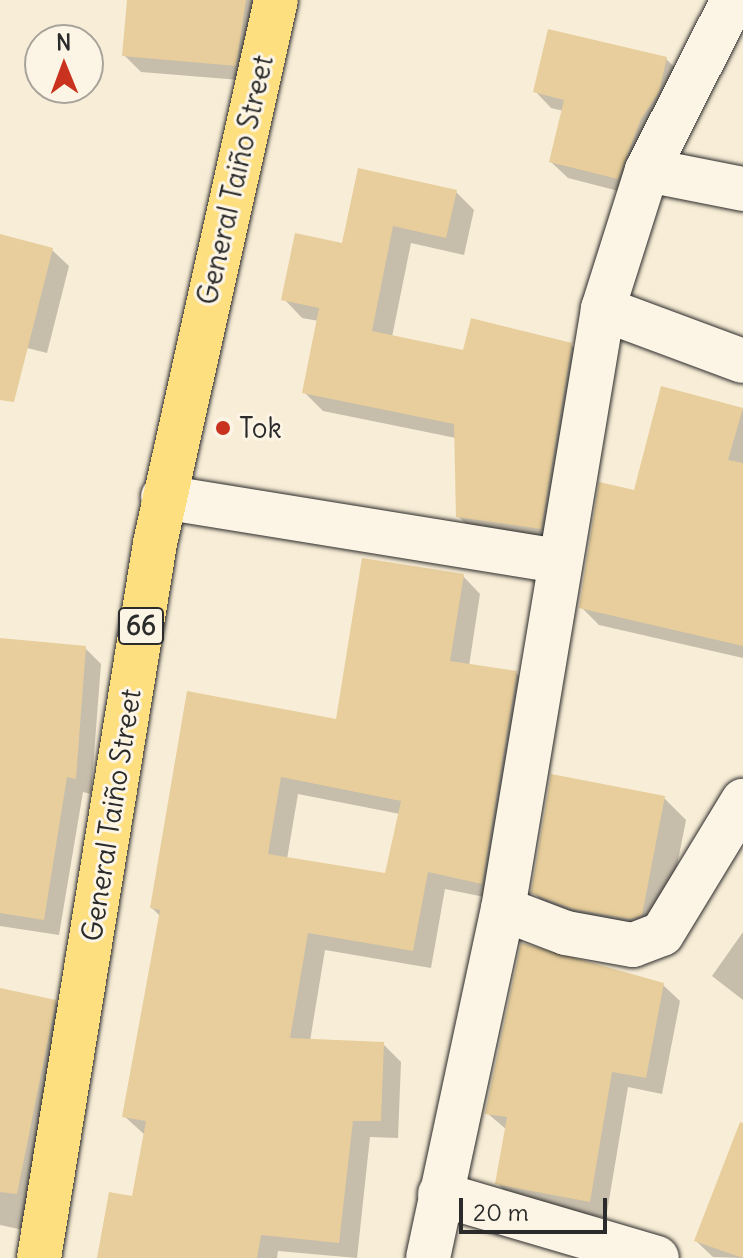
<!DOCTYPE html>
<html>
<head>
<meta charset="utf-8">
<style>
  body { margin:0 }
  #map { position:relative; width:743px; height:1258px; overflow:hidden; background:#f8edd6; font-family:Delius,sans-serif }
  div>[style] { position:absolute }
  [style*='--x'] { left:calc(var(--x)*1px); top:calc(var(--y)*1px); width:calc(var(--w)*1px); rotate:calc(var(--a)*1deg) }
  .shadow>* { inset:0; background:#0003 }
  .building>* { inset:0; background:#e7ce9c }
  .roads { filter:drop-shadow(0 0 2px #2b2b2b) drop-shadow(0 0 2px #2b2b2b) }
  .street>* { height:44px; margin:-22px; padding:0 22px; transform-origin:22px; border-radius:22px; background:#fcf5e5 }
  .primary>* { height:44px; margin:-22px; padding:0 22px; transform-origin:22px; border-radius:22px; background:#fedf80 }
  .dots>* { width:22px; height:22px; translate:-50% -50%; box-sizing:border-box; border:4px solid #fcf5e5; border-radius:50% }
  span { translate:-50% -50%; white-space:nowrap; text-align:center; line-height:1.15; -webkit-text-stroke:6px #fcf5e5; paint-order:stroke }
  .shield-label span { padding:2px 6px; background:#fcf5e5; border:2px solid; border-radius:6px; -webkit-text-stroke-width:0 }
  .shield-label { font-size:26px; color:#2b2b2b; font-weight:700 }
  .street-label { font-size:28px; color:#2b2b2b }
  .poi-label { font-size:28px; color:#2b2b2b }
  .left { translate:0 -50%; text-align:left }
  .north { position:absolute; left:24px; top:24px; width:80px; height:80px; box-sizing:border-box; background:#fcf5e5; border:2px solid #a8a49b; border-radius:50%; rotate:359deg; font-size:22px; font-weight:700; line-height:32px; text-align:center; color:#2b2b2b }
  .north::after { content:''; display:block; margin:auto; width:28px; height:36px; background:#c8321e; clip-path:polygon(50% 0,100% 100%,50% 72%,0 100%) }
  .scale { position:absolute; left:459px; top:1198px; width:148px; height:36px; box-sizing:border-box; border:4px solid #2b2b2b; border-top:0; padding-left:10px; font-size:24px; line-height:28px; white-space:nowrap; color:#2b2b2b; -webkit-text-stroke:6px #fcf5e5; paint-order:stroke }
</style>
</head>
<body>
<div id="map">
  <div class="shadow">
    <div style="clip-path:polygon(129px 0,262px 0,252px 81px,141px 72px,124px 55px)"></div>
    <div style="clip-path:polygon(666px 59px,683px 75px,634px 195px,568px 178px,551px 162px,564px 111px,551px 108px,535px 91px)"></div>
    <div style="clip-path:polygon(456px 192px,474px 210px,464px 255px,411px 243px,392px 337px,465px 352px,571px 345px,590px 363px,559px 547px,477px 535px,458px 516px,456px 438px,323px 411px,304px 392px,319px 321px,302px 318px,284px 299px,344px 245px)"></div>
    <div style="clip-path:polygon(0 236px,52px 250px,69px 266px,47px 353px,0 341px)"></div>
    <div style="clip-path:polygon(662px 389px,743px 410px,743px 658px,599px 625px,581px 607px,635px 492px)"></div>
    <div style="clip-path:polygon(evenodd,463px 576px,480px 594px,469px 666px,516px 673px,534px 691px,499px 900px,445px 889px,431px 968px,325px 950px,310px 1041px,383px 1044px,401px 1062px,398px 1138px,370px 1137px,357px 1258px,278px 1251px,277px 1258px,99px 1258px,134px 1198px,145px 1135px,124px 1116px,160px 916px,152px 908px,189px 693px,337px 721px,463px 576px,298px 794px,400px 814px,386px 875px,287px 859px,298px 794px)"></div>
    <div style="clip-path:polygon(0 640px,85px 648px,101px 664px,91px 794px,83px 792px,59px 935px,0 926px)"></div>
    <div style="clip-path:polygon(664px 798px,686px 820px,663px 937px,556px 915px,533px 892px)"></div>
    <div style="clip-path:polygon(743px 932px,743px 1000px,712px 976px)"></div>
    <div style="clip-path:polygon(663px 985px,680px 1001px,662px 1094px,628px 1087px,606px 1218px,514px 1200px,498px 1184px,507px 1130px,487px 1113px)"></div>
    <div style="clip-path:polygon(0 991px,55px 1002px,74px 1021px,33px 1232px,0 1225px)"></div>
    <div style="clip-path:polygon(743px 1202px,743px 1258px,713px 1257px,696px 1241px)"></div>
  </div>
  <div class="building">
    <div style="clip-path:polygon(127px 0,246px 0,236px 66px,122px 56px)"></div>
    <div style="clip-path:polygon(548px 29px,667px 57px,659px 92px,641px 119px,618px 179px,549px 162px,564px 100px,533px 92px)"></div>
    <div style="clip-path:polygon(358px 168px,457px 190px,446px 238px,393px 226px,372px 331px,463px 350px,471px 318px,572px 343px,541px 529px,456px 517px,454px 424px,302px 393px,319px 308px,281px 300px,295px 233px,342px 243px)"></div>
    <div style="clip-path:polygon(0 234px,53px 248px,14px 402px,0 400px)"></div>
    <div style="clip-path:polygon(661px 386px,743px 408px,728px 460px,743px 463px,743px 646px,579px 608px,599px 482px,634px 490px)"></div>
    <div style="clip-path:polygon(evenodd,362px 558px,464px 574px,450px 661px,517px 671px,482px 884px,428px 872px,413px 951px,308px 933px,290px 1038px,384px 1042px,381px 1121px,353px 1121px,339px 1243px,261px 1235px,257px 1258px,97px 1258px,109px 1192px,132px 1196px,146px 1121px,122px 1117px,160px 910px,150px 908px,187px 691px,336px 719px,362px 558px,281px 777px,401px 801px,385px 873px,268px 854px,281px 777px)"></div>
    <div style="clip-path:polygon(0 638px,86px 646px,76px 779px,67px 777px,44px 920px,0 913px)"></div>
    <div style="clip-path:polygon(551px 774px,665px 796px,642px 915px,631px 919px,573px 909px,531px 893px)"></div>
    <div style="clip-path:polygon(521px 943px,664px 983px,646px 1078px,612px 1072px,590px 1202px,495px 1184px,507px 1117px,485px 1114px)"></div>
    <div style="clip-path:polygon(0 988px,56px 1000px,17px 1194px,0 1192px)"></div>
    <div style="clip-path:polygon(740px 1122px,743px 1123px,743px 1258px,694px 1241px)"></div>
  </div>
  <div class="roads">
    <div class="street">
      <div style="--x:733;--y:0;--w:191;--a:116.8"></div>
      <div style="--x:647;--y:170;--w:146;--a:107.6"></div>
      <div style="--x:603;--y:309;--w:608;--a:99.46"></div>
      <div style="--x:503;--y:909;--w:67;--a:20.9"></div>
      <div style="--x:566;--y:933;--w:68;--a:10.2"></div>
      <div style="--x:633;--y:945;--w:31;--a:-21"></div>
      <div style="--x:662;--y:934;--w:156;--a:-58.7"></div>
      <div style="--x:647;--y:170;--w:98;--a:11.2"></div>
      <div style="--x:603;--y:309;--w:149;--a:20.4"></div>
      <div style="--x:163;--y:497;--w:400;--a:9.2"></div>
      <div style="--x:440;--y:1194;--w:226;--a:16.4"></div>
      <div style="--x:428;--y:1258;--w:357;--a:-77.9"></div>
    </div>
    <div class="primary">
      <div style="--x:39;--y:1258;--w:724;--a:-80.78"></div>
      <div style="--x:155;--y:543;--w:556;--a:-77.44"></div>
    </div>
  </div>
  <div class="dots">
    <div style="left:223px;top:428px;background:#c8321e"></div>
  </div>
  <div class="shield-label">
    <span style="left:141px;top:626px">66</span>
  </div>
  <div class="street-label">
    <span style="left:235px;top:180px;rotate:-77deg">General Taiño Street</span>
    <span style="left:111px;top:815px;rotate:-81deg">General Taiño Street</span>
  </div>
  <div class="poi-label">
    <span class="left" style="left:239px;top:428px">Tok</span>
  </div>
  <div class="north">N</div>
  <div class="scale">20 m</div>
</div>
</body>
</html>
